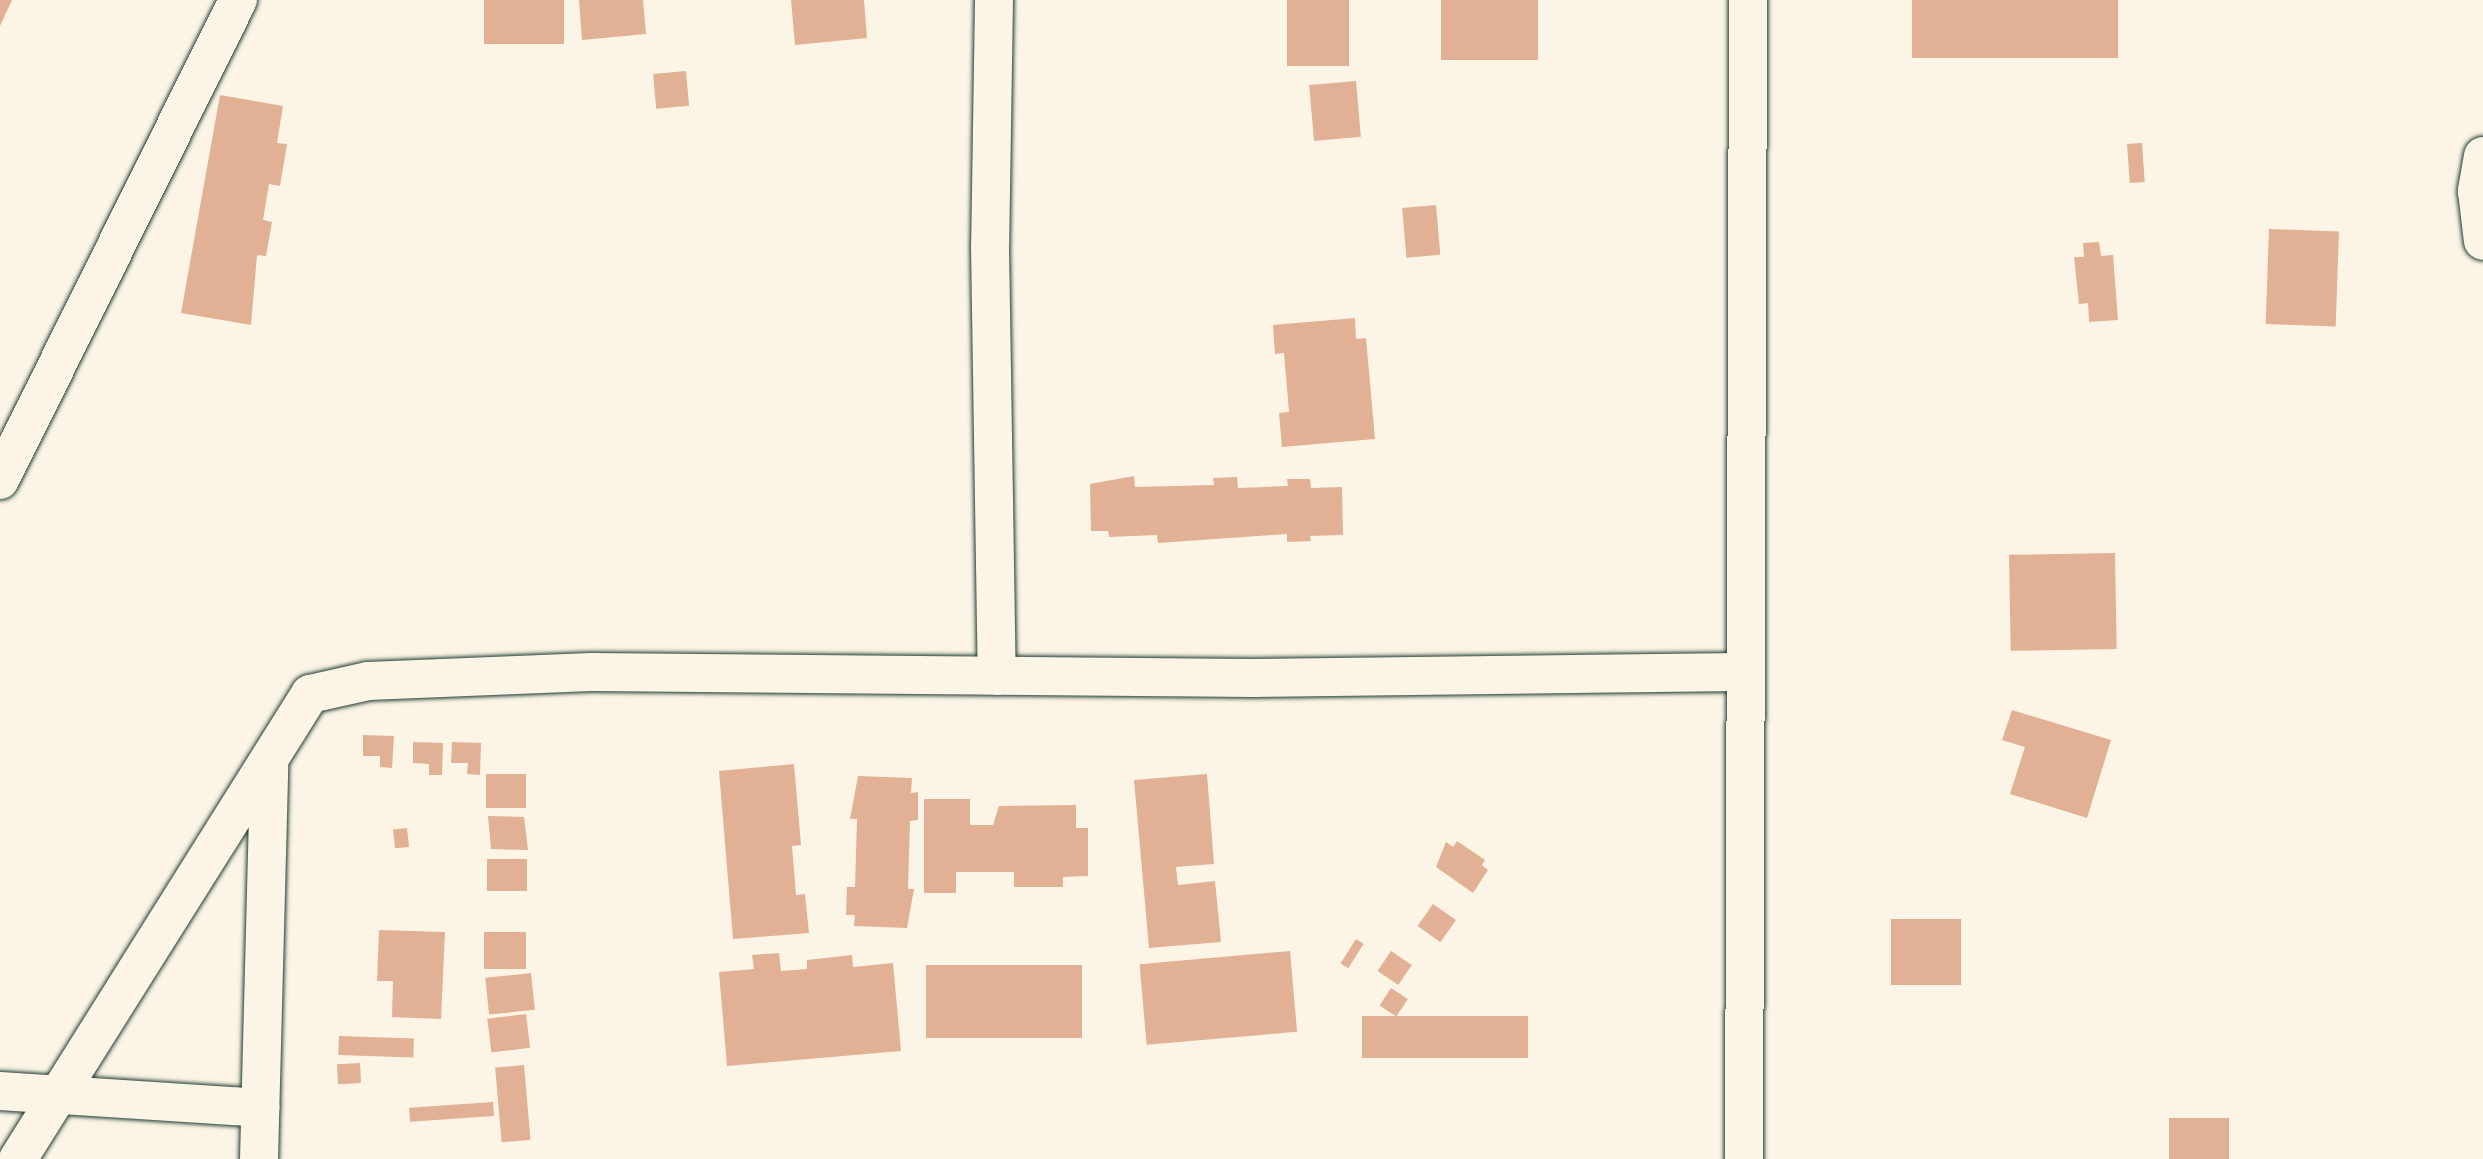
<!DOCTYPE html>
<html>
<head>
<meta charset="utf-8">
<style>
  body { margin:0 }
  #map { position:relative; width:2483px; height:1159px; overflow:hidden; background:#fcf5e5; font-family:"Architects Daughter",sans-serif }
  div>[style] { position:absolute }
  [style*='--x'] { left:calc(var(--x)*1px); top:calc(var(--y)*1px); width:calc(var(--w)*1px); rotate:calc(var(--a)*1deg) }
  .building>* { inset:0; background:#e2b095; transform-origin:0 0 }
  .roads { filter:drop-shadow(0 0 2px #1f3d34) drop-shadow(0 0 2px #1f3d34) }
  .minor>* { height:38px; margin:-19px; padding:0 19px; transform-origin:19px; border-radius:19px; background:#fcf5e5 }
  span { translate:-50% -50%; white-space:nowrap; text-align:center; line-height:1.15; -webkit-text-stroke:7px #fcf5e5; paint-order:stroke }
</style>
</head>
<body>
<div id="map">
  <div class="building">
    <div style="clip-path:polygon(0 0,12px 0,0 26px)"></div>
    <div style="left:484px;top:0;width:80px;height:44px"></div>
    <div style="clip-path:polygon(579px 0,643px 0,646px 34px,582px 40px)"></div>
    <div style="clip-path:polygon(791px 0,864px 0,867px 38px,795px 45px)"></div>
    <div style="left:1287px;top:0;width:62px;height:66px"></div>
    <div style="left:1441px;top:0;width:97px;height:60px"></div>
    <div style="left:1912px;top:0;width:206px;height:58px"></div>
    <div style="left:686px;top:71px;width:35px;height:33px;rotate:85deg"></div>
    <div style="left:1356px;top:81px;width:56px;height:47px;rotate:85deg"></div>
    <div style="clip-path:polygon(220px 95px,283px 106px,277px 143px,287px 144px,280px 186px,269px 184px,263px 220px,272px 222px,266px 256px,257px 255px,251px 325px,181px 313px)"></div>
    <div style="left:2142px;top:143px;width:39px;height:15px;rotate:86deg"></div>
    <div style="left:1436px;top:205px;width:50px;height:34px;rotate:85deg"></div>
    <div style="left:2269px;top:229px;width:70px;height:95px;rotate:2deg"></div>
    <div style="clip-path:polygon(2099px 242px,2101px 256px,2113px 255px,2118px 320px,2089px 322px,2088px 303px,2079px 304px,2074px 257px,2084px 257px,2083px 243px)"></div>
    <div style="clip-path:polygon(1355px 318px,1356px 339px,1366px 338px,1375px 439px,1282px 447px,1279px 413px,1289px 412px,1284px 353px,1275px 354px,1273px 325px)"></div>
    <div style="clip-path:polygon(1134px 476px,1135px 487px,1214px 485px,1213px 478px,1237px 477px,1238px 488px,1288px 486px,1287px 479px,1310px 479px,1311px 488px,1342px 487px,1343px 535px,1310px 536px,1311px 541px,1287px 542px,1287px 534px,1158px 543px,1157px 535px,1109px 537px,1108px 531px,1091px 531px,1090px 484px)"></div>
    <div style="left:2115px;top:553px;width:96px;height:106px;rotate:89deg"></div>
    <div style="clip-path:polygon(2012px 710px,2111px 740px,2087px 818px,2010px 794px,2025px 747px,2002px 740px)"></div>
    <div style="clip-path:polygon(363px 735px,394px 736px,392px 768px,380px 767px,380px 756px,363px 756px)"></div>
    <div style="clip-path:polygon(413px 742px,443px 743px,442px 775px,429px 775px,429px 764px,413px 763px)"></div>
    <div style="clip-path:polygon(452px 742px,481px 743px,480px 775px,467px 774px,468px 763px,451px 763px)"></div>
    <div style="clip-path:polygon(794px 764px,801px 845px,792px 846px,796px 895px,805px 894px,809px 933px,733px 939px,719px 771px)"></div>
    <div style="left:486px;top:774px;width:40px;height:34px"></div>
    <div style="clip-path:polygon(1207px 774px,1214px 864px,1176px 867px,1178px 885px,1215px 881px,1221px 942px,1149px 948px,1134px 780px)"></div>
    <div style="clip-path:polygon(858px 776px,912px 778px,911px 793px,918px 792px,918px 820px,910px 821px,908px 889px,914px 889px,907px 928px,854px 926px,855px 915px,846px 915px,847px 887px,855px 887px,857px 819px,850px 819px)"></div>
    <div style="clip-path:polygon(924px 799px,970px 799px,970px 825px,993px 825px,999px 806px,1076px 805px,1076px 828px,1088px 828px,1088px 876px,1063px 877px,1063px 887px,1014px 887px,1014px 872px,956px 872px,956px 893px,924px 893px)"></div>
    <div style="clip-path:polygon(488px 816px,524px 817px,528px 850px,491px 849px)"></div>
    <div style="left:407px;top:828px;width:19px;height:14px;rotate:84deg"></div>
    <div style="clip-path:polygon(1457px 841px,1485px 860px,1482px 865px,1488px 870px,1473px 893px,1436px 867px,1446px 842px,1453px 847px)"></div>
    <div style="left:487px;top:859px;width:40px;height:32px"></div>
    <div style="left:1433px;top:904px;width:28px;height:27px;rotate:35deg"></div>
    <div style="left:1961px;top:919px;width:66px;height:70px;rotate:90deg"></div>
    <div style="clip-path:polygon(379px 930px,445px 932px,441px 1019px,392px 1017px,393px 981px,377px 981px)"></div>
    <div style="left:484px;top:932px;width:42px;height:37px"></div>
    <div style="left:1356px;top:939px;width:9px;height:29px;rotate:32deg"></div>
    <div style="left:1290px;top:951px;width:81px;height:151px;rotate:85deg"></div>
    <div style="left:1391px;top:951px;width:25px;height:24px;rotate:34deg"></div>
    <div style="clip-path:polygon(779px 953px,781px 971px,807px 969px,807px 960px,852px 955px,853px 967px,893px 963px,901px 1051px,727px 1066px,719px 972px,754px 969px,752px 955px)"></div>
    <div style="left:926px;top:965px;width:156px;height:73px"></div>
    <div style="left:531px;top:973px;width:37px;height:46px;rotate:84deg"></div>
    <div style="left:1391px;top:988px;width:20px;height:21px;rotate:33deg"></div>
    <div style="left:526px;top:1014px;width:34px;height:39px;rotate:83deg"></div>
    <div style="left:1528px;top:1016px;width:42px;height:166px;rotate:90deg"></div>
    <div style="left:339px;top:1036px;width:75px;height:19px;rotate:2deg"></div>
    <div style="left:360px;top:1063px;width:20px;height:23px;rotate:87deg"></div>
    <div style="left:524px;top:1065px;width:75px;height:29px;rotate:85deg"></div>
    <div style="left:493px;top:1102px;width:14px;height:84px;rotate:86deg"></div>
    <div style="left:2169px;top:1118px;width:60px;height:41px"></div>
  </div>
  <div class="roads">
    <div class="minor">
      <div style="--x:994;--y:0;--w:246;--a:90.9"></div>
      <div style="--x:990;--y:246;--w:430;--a:89.1"></div>
      <div style="--x:2483;--y:156;--w:36;--a:100"></div>
      <div style="--x:2477;--y:191;--w:50;--a:83.2"></div>
      <div style="--x:0;--y:480;--w:536;--a:-63.63"></div>
      <div style="--x:0;--y:1091;--w:261;--a:3.7"></div>
      <div style="--x:18;--y:1159;--w:549;--a:-57.87"></div>
      <div style="--x:310;--y:694;--w:59;--a:-12.6"></div>
      <div style="--x:368;--y:681;--w:223;--a:-2.3"></div>
      <div style="--x:591;--y:672;--w:662;--a:0.52"></div>
      <div style="--x:1253;--y:678;--w:489;--a:-0.7"></div>
      <div style="--x:259;--y:1159;--w:393;--a:-88.5"></div>
      <div style="--x:1744;--y:1159;--w:1159;--a:-89.8"></div>
    </div>
  </div>
</div>
</body>
</html>
